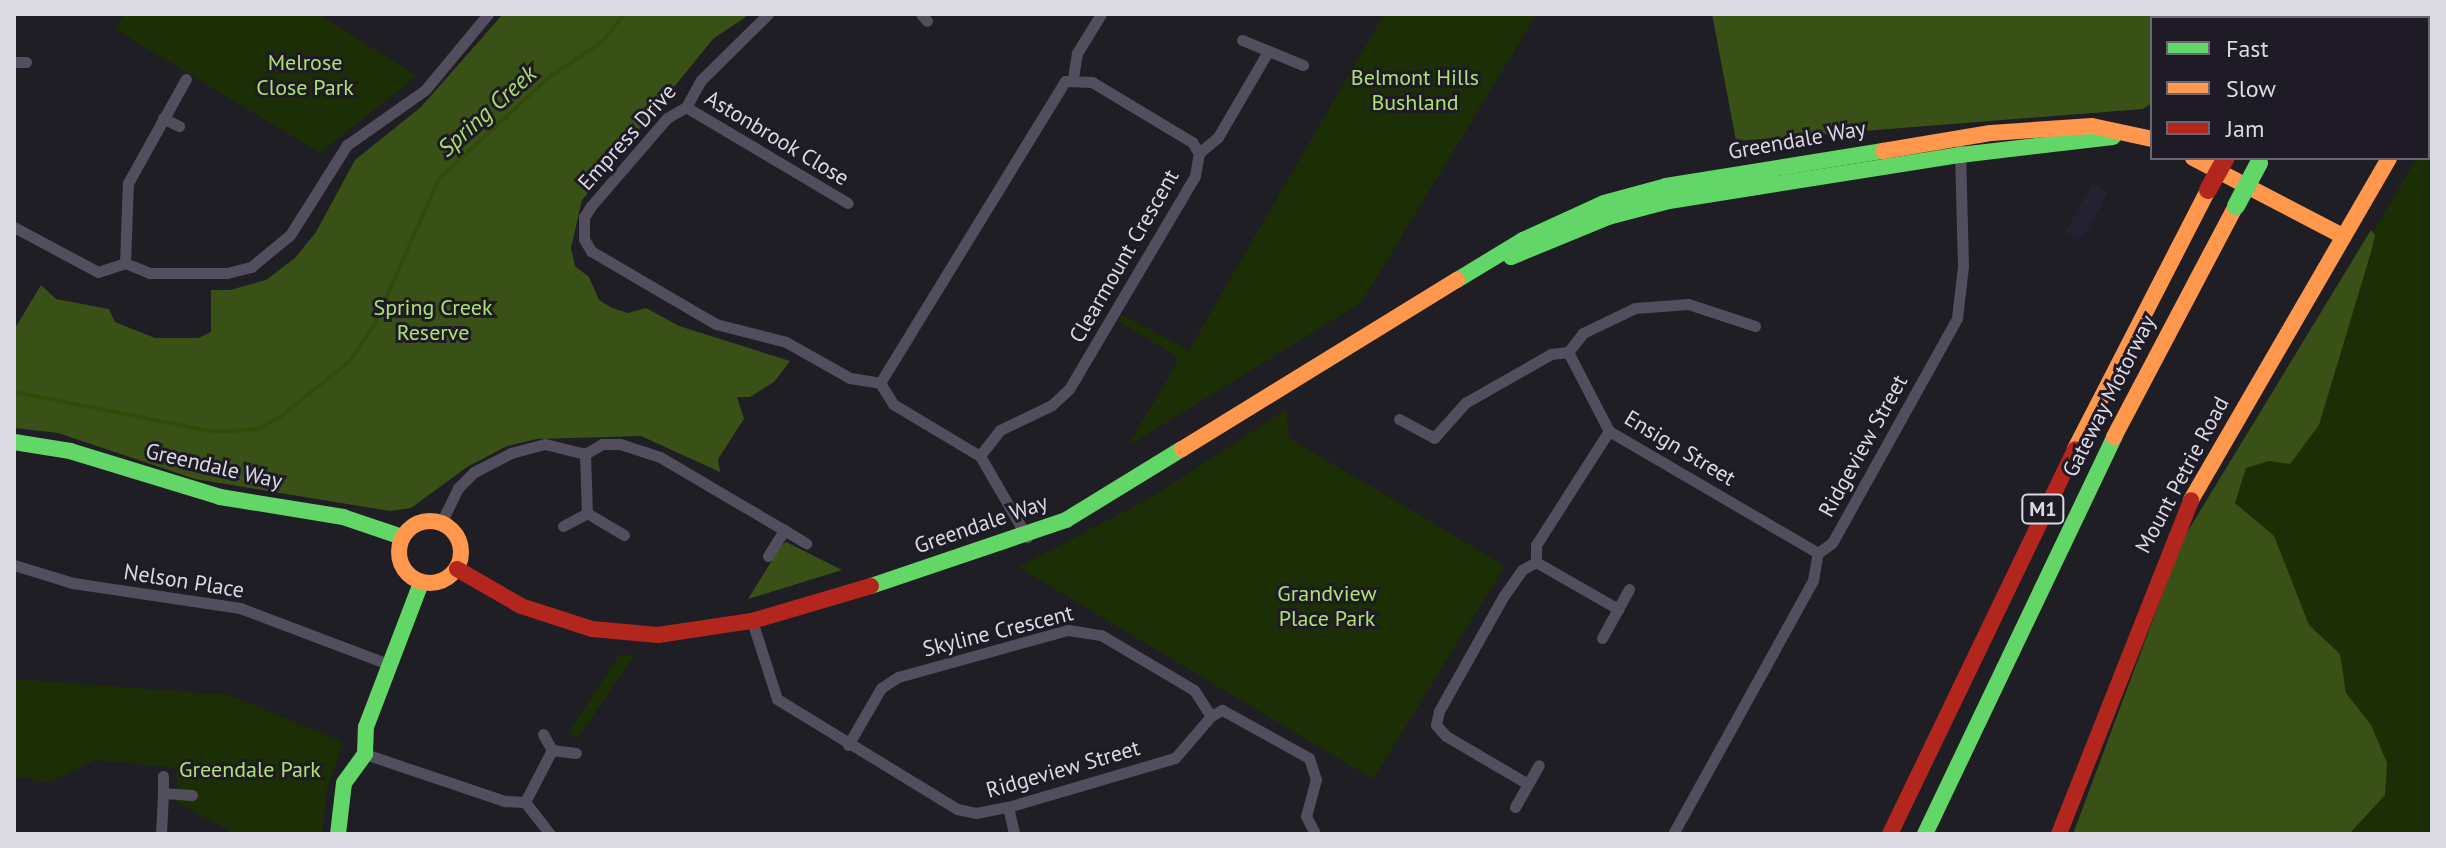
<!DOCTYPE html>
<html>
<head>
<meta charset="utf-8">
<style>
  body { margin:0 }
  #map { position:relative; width:2446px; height:848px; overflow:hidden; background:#1f1e24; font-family:"PT Sans",sans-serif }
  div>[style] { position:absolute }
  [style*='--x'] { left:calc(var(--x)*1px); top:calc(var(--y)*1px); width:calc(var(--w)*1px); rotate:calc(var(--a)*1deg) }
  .built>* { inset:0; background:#262132 }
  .green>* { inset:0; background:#1c2e05 }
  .forest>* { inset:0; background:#395117 }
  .stream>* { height:4px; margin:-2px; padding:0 2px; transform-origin:2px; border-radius:2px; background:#314b09 }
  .street>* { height:11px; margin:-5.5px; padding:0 5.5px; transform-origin:5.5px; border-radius:5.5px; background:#534e5e }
  .fast>* { height:16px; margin:-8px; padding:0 8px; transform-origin:8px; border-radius:8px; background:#63d668 }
  .slow>* { height:16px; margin:-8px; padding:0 8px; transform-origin:8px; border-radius:8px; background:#ff974d }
  .slow>.ring { margin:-8px; padding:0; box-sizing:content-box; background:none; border:16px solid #ff974d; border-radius:50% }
  .jam>* { height:16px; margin:-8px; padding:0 8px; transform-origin:8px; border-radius:8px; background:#b3261e }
  .fast-bridge>* { height:18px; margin:-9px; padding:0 9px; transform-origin:9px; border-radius:9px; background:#63d668 }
  .jam-bridge>* { height:18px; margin:-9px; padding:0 9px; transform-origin:9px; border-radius:9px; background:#b3261e }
  span { translate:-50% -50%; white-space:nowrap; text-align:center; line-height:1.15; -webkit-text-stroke:6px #1e1b27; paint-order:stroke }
  .shield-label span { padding:2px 6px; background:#1e1b27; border:2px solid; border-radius:6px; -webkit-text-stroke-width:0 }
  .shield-label { font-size:20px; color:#dbd9e2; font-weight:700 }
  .park-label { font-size:22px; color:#ade26f }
  .street-label { font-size:22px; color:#dbd9e2 }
  .water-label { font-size:24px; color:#a9de6b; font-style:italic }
  .frame { position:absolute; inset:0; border:16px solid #dbd9e2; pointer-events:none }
  .legend { position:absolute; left:2150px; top:16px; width:280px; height:144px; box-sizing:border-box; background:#1e1b27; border:2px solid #6a6772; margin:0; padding:10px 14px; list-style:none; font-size:24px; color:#dbd9e2 }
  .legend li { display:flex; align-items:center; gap:16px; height:40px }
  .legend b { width:40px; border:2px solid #6a6772 }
</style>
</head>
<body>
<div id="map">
  <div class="built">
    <div style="clip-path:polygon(2092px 183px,2108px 192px,2084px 237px,2064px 235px)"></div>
  </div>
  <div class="green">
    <div style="clip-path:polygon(124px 14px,318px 14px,417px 76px,320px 153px,115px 29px)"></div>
    <div style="clip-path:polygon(1384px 14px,1537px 14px,1361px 303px,1128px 446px,1177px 362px,1175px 355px,1118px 321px,1122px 315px,1189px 350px)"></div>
    <div style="clip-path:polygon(2432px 133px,2432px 834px,2093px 834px,2188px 544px,2417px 158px,2428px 158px)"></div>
    <div style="clip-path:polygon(1286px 409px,1289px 438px,1505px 566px,1373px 779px,1018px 567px,1154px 496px)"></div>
    <div style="clip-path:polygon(620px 654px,634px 656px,578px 738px,569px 732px)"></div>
    <div style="clip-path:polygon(14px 679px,229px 695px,343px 742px,326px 792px,323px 834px,235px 834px,178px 803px,176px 768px,95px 760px,49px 782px,14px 777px)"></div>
  </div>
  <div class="forest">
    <div style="clip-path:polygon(503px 14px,750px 14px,713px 39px,582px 200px,571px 248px,575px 266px,589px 277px,599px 300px,612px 308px,628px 313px,646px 308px,679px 326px,790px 361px,774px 382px,750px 397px,737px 397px,744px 419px,718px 459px,720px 472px,641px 436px,537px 439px,507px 446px,467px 467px,411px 508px,390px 511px,195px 479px,58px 433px,14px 428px,14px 330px,41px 285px,56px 299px,109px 309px,115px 322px,155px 338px,198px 338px,211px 332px,211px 290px,230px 290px,266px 280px,295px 258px,316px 232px,355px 160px,421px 107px)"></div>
    <div style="clip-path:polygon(1712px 14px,2251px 14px,2152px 18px,2152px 103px,2143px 109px,1736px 141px)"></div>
    <div style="clip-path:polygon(2371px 230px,2375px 235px,2371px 252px,2319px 425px,2290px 464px,2269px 461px,2246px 468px,2235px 503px,2274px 536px,2309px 625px,2340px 654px,2346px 693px,2371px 725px,2387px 763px,2385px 795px,2349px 834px,2073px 834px,2183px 539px)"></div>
    <div style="clip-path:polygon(786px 542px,842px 570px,748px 599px,781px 546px)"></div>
  </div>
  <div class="stream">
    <div style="--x:14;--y:392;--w:205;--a:11.3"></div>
    <div style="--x:215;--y:432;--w:44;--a:-3.9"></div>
    <div style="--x:259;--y:429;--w:28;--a:-30"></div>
    <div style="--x:283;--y:415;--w:86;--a:-38.9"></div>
    <div style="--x:350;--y:361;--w:41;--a:-55.9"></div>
    <div style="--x:373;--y:327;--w:162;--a:-66"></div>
    <div style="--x:439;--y:179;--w:150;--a:-42.8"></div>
    <div style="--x:549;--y:77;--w:64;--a:-33.4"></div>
    <div style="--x:602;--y:42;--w:36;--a:-52"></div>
  </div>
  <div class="street">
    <div style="--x:768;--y:14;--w:94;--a:135.4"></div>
    <div style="--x:701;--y:80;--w:31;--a:119"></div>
    <div style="--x:686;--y:107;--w:22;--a:150"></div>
    <div style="--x:667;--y:118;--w:116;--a:130.8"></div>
    <div style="--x:591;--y:206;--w:13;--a:122"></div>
    <div style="--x:584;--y:217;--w:22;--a:90"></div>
    <div style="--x:584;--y:239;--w:14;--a:60"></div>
    <div style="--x:591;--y:251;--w:145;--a:30.3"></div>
    <div style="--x:716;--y:324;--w:72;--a:14.4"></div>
    <div style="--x:786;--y:342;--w:73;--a:29.4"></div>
    <div style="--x:850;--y:378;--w:30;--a:9"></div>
    <div style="--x:880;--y:383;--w:25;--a:58"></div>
    <div style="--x:893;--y:404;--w:101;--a:30.9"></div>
    <div style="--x:980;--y:456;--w:94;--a:59.9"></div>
    <div style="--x:921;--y:14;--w:9;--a:49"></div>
    <div style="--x:1242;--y:40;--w:66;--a:22.3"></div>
    <div style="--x:14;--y:62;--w:12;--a:0"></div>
    <div style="--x:1073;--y:78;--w:25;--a:-81"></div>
    <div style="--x:1077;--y:53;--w:46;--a:-58.4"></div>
    <div style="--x:686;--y:107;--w:188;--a:30.7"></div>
    <div style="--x:163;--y:118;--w:18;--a:27"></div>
    <div style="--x:1199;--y:153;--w:25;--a:-40"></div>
    <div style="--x:1218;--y:137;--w:97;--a:-59.7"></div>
    <div style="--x:14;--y:227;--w:95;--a:28.2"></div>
    <div style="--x:98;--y:272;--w:28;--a:-18"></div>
    <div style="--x:125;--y:263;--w:27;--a:22"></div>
    <div style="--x:150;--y:273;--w:77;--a:0"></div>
    <div style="--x:227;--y:273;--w:25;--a:-14"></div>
    <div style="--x:251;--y:267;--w:50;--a:-39.4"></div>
    <div style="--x:290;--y:235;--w:107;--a:-57.7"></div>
    <div style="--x:347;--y:145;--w:95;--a:-35.2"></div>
    <div style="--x:425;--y:90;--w:99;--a:-50.3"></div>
    <div style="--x:125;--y:263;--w:80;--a:-87.9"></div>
    <div style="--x:128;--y:183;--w:119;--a:-60.9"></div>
    <div style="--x:1755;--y:326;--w:71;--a:-161.8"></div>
    <div style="--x:1688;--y:304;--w:53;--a:175.7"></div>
    <div style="--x:1635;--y:308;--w:58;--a:154.3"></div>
    <div style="--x:1583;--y:333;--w:24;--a:128"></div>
    <div style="--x:1568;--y:352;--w:89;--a:62.6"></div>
    <div style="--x:1609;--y:431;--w:242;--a:30.3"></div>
    <div style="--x:880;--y:383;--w:354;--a:-58.5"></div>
    <div style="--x:1065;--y:81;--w:27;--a:2"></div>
    <div style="--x:1092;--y:82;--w:117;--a:31"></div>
    <div style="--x:1192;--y:142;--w:13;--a:58"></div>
    <div style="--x:1199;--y:153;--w:23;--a:100"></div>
    <div style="--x:1195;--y:176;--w:247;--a:120.6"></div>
    <div style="--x:1069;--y:389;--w:23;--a:137"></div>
    <div style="--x:1052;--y:405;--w:58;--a:154.3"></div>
    <div style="--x:1000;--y:430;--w:33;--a:128"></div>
    <div style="--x:1399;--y:419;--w:40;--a:28"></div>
    <div style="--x:1434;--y:438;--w:47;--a:-48.5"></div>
    <div style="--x:1465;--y:403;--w:99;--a:-29.7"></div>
    <div style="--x:1551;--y:354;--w:17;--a:-7"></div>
    <div style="--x:585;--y:454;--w:59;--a:88.1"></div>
    <div style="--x:441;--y:523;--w:39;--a:-64"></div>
    <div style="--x:458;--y:488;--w:23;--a:-45"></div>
    <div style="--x:474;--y:472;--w:42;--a:-27.2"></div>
    <div style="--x:511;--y:453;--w:35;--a:-15"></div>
    <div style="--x:545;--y:444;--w:41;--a:14"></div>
    <div style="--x:585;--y:454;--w:20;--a:-30"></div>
    <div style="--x:602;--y:444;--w:18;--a:0"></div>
    <div style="--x:620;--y:444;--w:42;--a:18"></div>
    <div style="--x:660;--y:457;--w:144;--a:30.5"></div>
    <div style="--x:563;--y:526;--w:27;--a:-28"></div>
    <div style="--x:587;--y:513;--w:43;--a:30.7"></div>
    <div style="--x:768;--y:556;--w:31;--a:-58"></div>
    <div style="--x:784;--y:530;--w:26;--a:31"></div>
    <div style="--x:1536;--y:562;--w:95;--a:29.8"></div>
    <div style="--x:14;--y:565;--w:62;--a:17"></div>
    <div style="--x:73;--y:583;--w:169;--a:8.5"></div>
    <div style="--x:240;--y:608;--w:158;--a:20.7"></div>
    <div style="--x:752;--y:621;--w:82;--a:72.2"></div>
    <div style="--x:777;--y:699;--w:211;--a:31.4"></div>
    <div style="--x:957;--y:809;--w:19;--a:12"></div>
    <div style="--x:976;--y:813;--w:33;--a:-11"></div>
    <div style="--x:1008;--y:807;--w:174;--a:-16.4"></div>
    <div style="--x:1175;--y:758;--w:55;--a:-49.4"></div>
    <div style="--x:1211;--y:716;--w:13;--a:-29"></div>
    <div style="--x:1222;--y:710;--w:99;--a:28.9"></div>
    <div style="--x:1309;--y:758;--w:22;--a:72"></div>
    <div style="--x:1316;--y:779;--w:38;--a:105"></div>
    <div style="--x:1306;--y:816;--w:20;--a:63"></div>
    <div style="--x:1602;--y:638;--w:56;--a:-61.1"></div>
    <div style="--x:543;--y:734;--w:18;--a:61"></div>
    <div style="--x:552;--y:750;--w:24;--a:7"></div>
    <div style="--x:848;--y:745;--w:66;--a:-59.9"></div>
    <div style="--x:881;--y:688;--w:20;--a:-33"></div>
    <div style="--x:898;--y:677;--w:176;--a:-15.5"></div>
    <div style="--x:1068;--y:630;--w:33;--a:9"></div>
    <div style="--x:1101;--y:635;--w:108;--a:30.6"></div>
    <div style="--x:1194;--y:690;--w:31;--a:57"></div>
    <div style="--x:365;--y:754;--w:148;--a:18.6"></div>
    <div style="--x:505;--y:801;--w:20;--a:3"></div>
    <div style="--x:525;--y:802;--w:41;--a:52"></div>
    <div style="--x:163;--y:776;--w:17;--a:90"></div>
    <div style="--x:163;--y:793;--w:29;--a:4"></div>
    <div style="--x:1528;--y:784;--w:95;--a:-149.7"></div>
    <div style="--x:1446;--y:736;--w:15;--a:-132"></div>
    <div style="--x:1436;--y:725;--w:14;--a:-78"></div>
    <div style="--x:1439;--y:711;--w:131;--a:-60.7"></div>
    <div style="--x:1503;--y:597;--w:33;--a:-55"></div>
    <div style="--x:1522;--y:570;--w:16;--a:-30"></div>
    <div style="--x:1536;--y:562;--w:17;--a:-90"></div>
    <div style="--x:1536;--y:545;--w:135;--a:-57.4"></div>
    <div style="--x:525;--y:802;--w:59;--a:-62.6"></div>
    <div style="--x:1008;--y:807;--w:28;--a:77"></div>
    <div style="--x:1515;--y:807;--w:48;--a:-60.3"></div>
    <div style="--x:161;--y:834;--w:41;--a:-87.2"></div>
    <div style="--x:1673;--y:834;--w:290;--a:-61.1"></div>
    <div style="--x:1813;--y:580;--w:27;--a:-80"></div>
    <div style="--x:1818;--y:553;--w:17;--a:-36"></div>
    <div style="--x:1832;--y:543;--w:257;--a:-60.9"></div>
    <div style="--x:1957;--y:318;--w:52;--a:-83.4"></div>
    <div style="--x:1963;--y:266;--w:116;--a:-91.5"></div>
  </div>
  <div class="fast">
    <div style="--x:2337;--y:18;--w:4;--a:-63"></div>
    <div style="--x:2428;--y:94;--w:7;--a:-56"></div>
    <div style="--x:1511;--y:257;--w:105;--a:-22.4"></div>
    <div style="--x:1608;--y:217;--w:63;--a:-14.7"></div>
    <div style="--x:1669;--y:201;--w:295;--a:-9"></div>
    <div style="--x:1960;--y:155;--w:154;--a:-6.7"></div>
    <div style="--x:1457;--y:280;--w:77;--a:-31.2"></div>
    <div style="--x:1523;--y:240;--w:89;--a:-24.6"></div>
    <div style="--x:1604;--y:203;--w:64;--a:-15.3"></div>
    <div style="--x:1666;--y:186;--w:220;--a:-9.2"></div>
    <div style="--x:14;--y:442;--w:57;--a:9.1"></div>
    <div style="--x:70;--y:451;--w:157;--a:17"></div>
    <div style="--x:220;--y:497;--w:125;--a:9.2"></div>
    <div style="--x:343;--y:517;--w:62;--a:18.7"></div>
    <div style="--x:871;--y:586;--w:206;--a:-18.7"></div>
    <div style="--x:1066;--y:520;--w:136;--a:-31.5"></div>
    <div style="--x:338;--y:834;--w:51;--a:-83.3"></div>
    <div style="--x:344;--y:783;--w:36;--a:-54"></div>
    <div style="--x:365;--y:754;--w:27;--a:-88"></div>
    <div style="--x:366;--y:727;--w:154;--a:-69.1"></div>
    <div style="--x:1925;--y:834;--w:440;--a:-64.5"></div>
  </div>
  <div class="slow">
    <div style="--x:1883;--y:151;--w:109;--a:-9.5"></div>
    <div style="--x:1991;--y:133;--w:101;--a:-4"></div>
    <div style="--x:2092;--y:126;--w:61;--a:12.2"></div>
    <div style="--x:2193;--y:158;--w:169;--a:27.5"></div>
    <div style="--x:2114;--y:437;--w:261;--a:-62.2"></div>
    <div style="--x:1182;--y:449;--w:323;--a:-31.6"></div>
    <div style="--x:2075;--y:449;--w:291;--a:-62.8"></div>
    <div style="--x:2191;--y:500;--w:395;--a:-59.9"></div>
    <div class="ring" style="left:399px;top:521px;width:46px;height:46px"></div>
  </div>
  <div class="jam">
    <div style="--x:2298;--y:18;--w:4;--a:-76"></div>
    <div style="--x:457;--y:569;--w:74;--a:30"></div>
    <div style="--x:521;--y:606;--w:75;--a:17.9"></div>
    <div style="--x:592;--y:629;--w:66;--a:5.2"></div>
    <div style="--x:658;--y:635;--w:95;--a:-8.5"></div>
    <div style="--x:752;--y:621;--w:124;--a:-16.4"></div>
    <div style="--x:1890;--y:834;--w:427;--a:-64.3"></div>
    <div style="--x:2059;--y:834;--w:359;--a:-68.4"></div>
  </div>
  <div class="fast-bridge">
    <div style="--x:2236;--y:206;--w:49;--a:-61.9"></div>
  </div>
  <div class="jam-bridge">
    <div style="--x:2208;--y:190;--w:37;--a:-61"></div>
  </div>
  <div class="shield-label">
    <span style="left:2043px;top:509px">M1</span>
  </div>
  <div class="park-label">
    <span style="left:305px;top:75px">Melrose<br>Close Park</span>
    <span style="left:1415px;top:90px">Belmont Hills<br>Bushland</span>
    <span style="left:433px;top:320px">Spring Creek<br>Reserve</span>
    <span style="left:1327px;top:606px">Grandview<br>Place Park</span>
    <span style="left:250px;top:770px">Greendale Park</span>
  </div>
  <div class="street-label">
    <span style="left:627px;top:137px;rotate:-48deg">Empress Drive</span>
    <span style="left:777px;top:138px;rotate:31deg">Astonbrook Close</span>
    <span style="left:1797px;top:140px;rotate:-10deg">Greendale Way</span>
    <span style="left:1124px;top:256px;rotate:-60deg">Clearmount Crescent</span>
    <span style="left:2109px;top:396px;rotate:-63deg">Gateway Motorway</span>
    <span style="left:1863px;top:446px;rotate:-61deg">Ridgeview Street</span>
    <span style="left:1680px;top:448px;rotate:31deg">Ensign Street</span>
    <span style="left:214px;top:466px;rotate:13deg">Greendale Way</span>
    <span style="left:2182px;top:475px;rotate:-62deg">Mount Petrie Road</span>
    <span style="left:981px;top:524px;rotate:-19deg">Greendale Way</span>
    <span style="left:184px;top:581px;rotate:9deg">Nelson Place</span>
    <span style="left:998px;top:631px;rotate:-14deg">Skyline Crescent</span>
    <span style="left:1063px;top:769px;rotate:-16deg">Ridgeview Street</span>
  </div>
  <div class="water-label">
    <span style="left:487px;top:111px;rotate:-42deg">Spring Creek</span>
  </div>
  <div class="frame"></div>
  <ul class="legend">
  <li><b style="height:10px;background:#63d668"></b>Fast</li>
  <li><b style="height:10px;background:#ff974d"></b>Slow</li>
  <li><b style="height:10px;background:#b3261e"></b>Jam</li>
  </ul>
</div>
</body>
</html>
